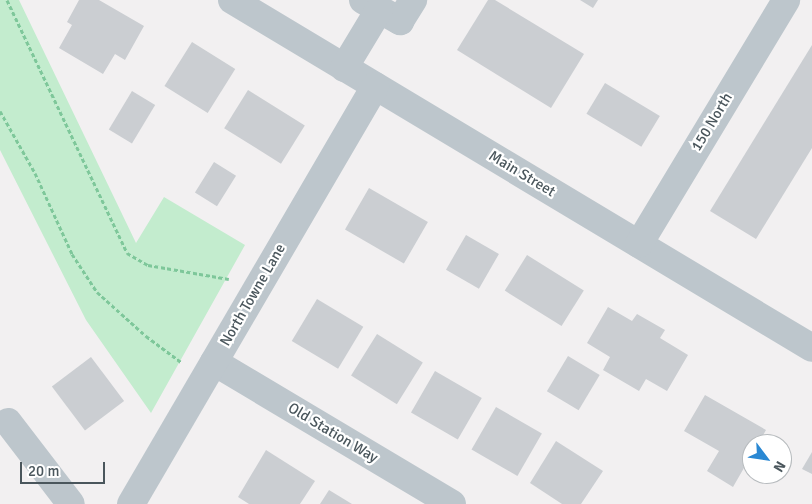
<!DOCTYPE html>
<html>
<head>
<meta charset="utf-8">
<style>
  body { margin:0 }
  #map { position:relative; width:812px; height:504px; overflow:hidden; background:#f2f0f1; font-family:Signika,sans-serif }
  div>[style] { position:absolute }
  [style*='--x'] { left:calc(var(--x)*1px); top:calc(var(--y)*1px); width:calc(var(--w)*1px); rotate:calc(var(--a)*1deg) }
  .green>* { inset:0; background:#c3ecce }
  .building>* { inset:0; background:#cbced2; transform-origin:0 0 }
  .path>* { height:3px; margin-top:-1.5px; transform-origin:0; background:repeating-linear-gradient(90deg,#7ec79a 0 4px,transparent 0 6.5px) }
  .minor>* { height:28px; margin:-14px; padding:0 14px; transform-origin:14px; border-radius:14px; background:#bdc6cc }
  span { translate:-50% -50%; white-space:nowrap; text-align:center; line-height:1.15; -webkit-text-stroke:4.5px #fff; paint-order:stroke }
  .street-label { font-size:15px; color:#4a565c }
  .north { position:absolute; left:742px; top:434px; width:50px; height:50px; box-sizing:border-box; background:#fff; border:1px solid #b7bbbe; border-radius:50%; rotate:121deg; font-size:14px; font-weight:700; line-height:20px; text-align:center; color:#4a565c }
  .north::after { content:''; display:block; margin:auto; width:18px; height:22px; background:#2a88d3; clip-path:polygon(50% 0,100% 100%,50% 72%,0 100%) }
  .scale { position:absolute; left:20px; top:462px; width:85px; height:22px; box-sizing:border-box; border:2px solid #4a565c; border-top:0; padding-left:6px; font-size:15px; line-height:18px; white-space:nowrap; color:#4a565c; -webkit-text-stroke:4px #fff; paint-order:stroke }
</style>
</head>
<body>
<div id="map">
  <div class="green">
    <div style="clip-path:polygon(0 0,19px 0,136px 243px,164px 197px,245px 245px,151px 413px,86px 320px,0 150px)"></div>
  </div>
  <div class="building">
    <div style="clip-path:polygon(79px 0,99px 0,144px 26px,125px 60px,115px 54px,103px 74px,59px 48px,72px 25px,67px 22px)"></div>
    <div style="clip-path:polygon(488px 0,495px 0,584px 54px,551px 108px,457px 50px)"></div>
    <div style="clip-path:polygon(580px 0,598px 0,593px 8px)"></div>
    <div style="left:192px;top:42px;width:51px;height:52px;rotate:32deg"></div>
    <div style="clip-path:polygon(812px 45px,812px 148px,756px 239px,710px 211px)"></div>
    <div style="left:605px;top:83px;width:64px;height:36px;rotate:31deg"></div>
    <div style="left:248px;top:90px;width:67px;height:45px;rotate:32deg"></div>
    <div style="left:132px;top:91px;width:27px;height:45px;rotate:31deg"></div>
    <div style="left:214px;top:162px;width:26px;height:36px;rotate:32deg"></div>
    <div style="left:369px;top:188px;width:68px;height:48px;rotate:30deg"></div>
    <div style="left:466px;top:235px;width:38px;height:40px;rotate:30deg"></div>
    <div style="left:527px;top:255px;width:67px;height:42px;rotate:32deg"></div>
    <div style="left:317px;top:299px;width:54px;height:49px;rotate:31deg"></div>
    <div style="clip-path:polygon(608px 307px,632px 321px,637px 314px,665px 330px,660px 338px,688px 355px,667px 391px,646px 379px,639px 391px,603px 370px,610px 357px,587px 343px)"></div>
    <div style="left:377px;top:334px;width:54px;height:49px;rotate:32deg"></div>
    <div style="left:568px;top:356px;width:37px;height:41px;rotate:31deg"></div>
    <div style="left:91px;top:357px;width:55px;height:49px;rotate:53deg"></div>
    <div style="left:435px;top:371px;width:54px;height:48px;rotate:30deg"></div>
    <div style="clip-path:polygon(705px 395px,766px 430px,758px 444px,752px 444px,752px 454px,733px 487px,707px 471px,719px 451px,684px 431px)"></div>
    <div style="left:496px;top:407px;width:53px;height:49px;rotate:30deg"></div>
    <div style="clip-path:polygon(556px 441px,603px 471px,581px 504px,562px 504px,530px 483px)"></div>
    <div style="clip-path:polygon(266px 450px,315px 481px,300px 504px,249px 504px,238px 497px)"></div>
    <div style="clip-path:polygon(812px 452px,812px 474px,802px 469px)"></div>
    <div style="clip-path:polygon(329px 490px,352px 504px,320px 504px)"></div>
  </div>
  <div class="path">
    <div style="--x:7;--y:0;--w:280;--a:64.6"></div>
    <div style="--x:127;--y:253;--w:24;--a:30"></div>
    <div style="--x:148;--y:265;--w:82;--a:9.8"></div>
    <div style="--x:0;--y:111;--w:71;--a:60.6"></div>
    <div style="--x:35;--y:173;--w:89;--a:65.4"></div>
    <div style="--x:72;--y:254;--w:45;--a:56.7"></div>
    <div style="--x:97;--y:292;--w:66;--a:41.9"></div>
    <div style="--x:146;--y:336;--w:44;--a:36.6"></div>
  </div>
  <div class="minor">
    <div style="--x:232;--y:0;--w:676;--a:30.96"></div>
    <div style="--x:363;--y:0;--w:43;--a:29.6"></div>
    <div style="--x:400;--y:21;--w:25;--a:-58"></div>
    <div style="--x:344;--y:68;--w:68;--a:-58.9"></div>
    <div style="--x:639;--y:244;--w:285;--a:-58.9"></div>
    <div style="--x:214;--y:362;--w:277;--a:30.8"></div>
    <div style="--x:8;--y:422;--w:103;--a:52.5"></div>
    <div style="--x:131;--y:504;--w:484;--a:-59.7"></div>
  </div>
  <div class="street-label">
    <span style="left:712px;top:122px;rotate:-59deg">150 North</span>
    <span style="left:522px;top:174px;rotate:31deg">Main Street</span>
    <span style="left:253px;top:295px;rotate:-60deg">North Towne Lane</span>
    <span style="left:333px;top:433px;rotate:31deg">Old Station Way</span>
  </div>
  <div class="north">N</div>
  <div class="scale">20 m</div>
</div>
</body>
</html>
